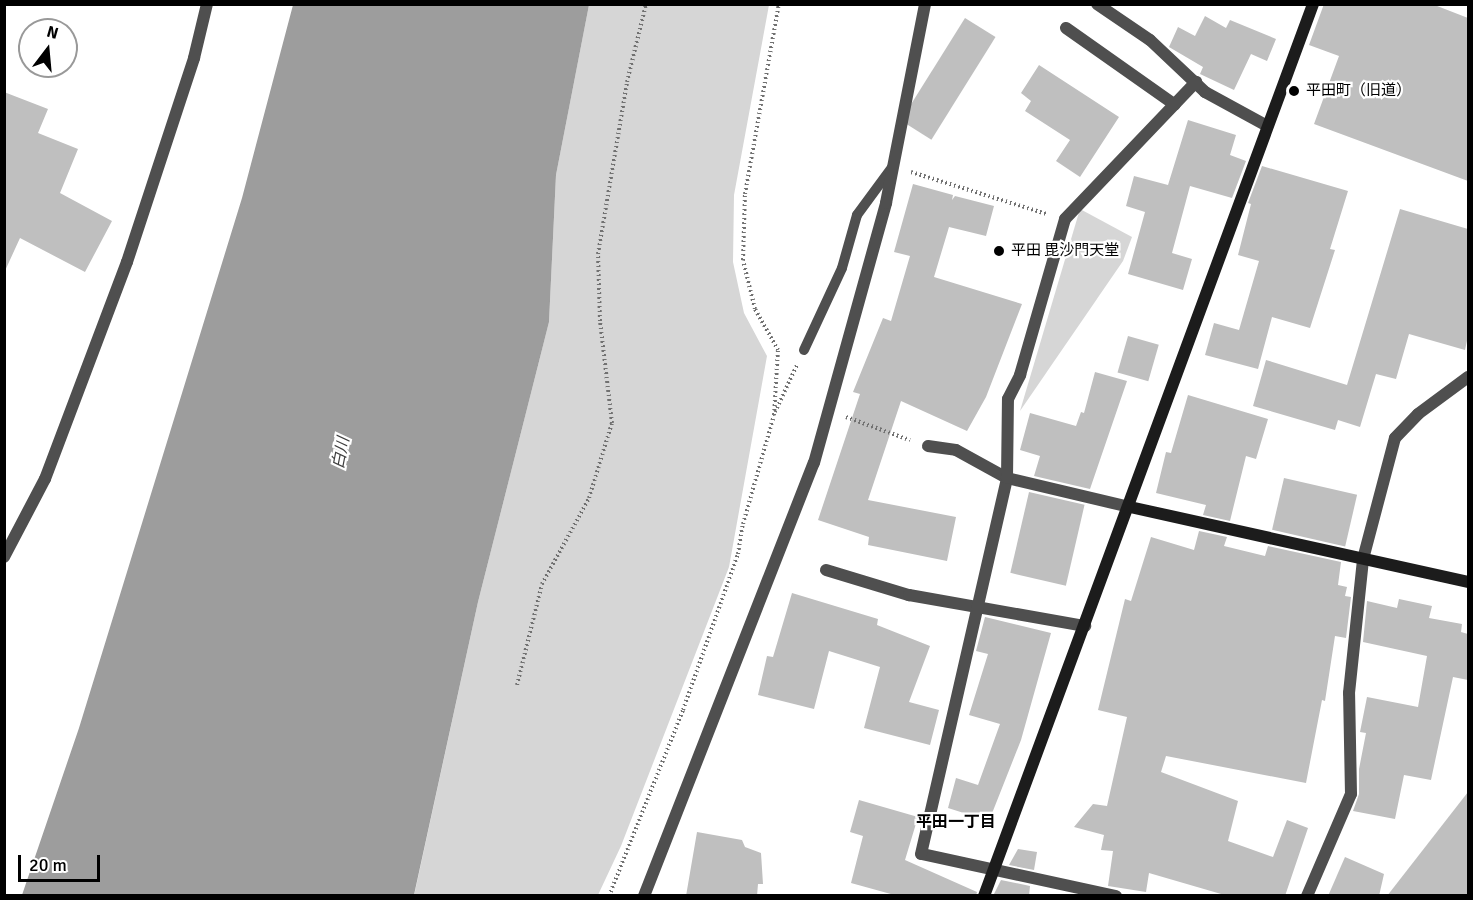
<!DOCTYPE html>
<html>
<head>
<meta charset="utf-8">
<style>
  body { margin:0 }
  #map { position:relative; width:1473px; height:900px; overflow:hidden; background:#fff; font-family:Signika,"Noto Sans JP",sans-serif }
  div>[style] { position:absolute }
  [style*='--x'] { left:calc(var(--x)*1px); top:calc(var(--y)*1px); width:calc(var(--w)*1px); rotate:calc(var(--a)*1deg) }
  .green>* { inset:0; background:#d6d6d6 }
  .water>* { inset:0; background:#9d9d9d }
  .building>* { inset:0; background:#bfbfbf; transform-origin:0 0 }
  .path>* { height:4px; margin-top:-2px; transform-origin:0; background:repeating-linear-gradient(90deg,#717171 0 1.5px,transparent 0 4.5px) }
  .lane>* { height:10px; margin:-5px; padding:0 5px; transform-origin:5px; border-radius:5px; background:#4f4f4f }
  .street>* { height:12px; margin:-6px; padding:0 6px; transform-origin:6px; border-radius:6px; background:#4f4f4f }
  .secondary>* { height:12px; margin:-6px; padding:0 6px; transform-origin:6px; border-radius:6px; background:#1c1c1c }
  .dots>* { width:16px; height:16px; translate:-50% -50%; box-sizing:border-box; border:3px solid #fff; border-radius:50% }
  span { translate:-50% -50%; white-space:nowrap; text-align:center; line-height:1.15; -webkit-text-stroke:4.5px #fff; paint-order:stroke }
  .poi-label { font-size:15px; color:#000 }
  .left { translate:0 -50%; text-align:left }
  .water-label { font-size:16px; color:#3e3e3e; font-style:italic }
  .neighbourhood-label { font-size:16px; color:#000; font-weight:700 }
  .frame { position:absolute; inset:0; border:6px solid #000; pointer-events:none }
  .north { position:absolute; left:18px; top:18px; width:60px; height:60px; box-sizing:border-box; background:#fff; border:2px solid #999; border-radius:50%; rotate:16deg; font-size:16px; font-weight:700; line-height:24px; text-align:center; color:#000 }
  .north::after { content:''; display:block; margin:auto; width:21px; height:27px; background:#000; clip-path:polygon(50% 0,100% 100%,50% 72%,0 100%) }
  .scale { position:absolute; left:18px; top:855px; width:82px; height:27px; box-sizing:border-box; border:3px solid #000; border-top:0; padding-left:8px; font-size:18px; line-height:21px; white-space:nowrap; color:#000; -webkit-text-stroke:4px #fff; paint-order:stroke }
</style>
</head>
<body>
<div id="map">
  <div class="green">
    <div style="clip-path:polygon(589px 5px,769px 5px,734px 195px,733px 262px,744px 313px,767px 356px,729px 567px,621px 846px,598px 895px,414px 896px,478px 602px,549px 322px,556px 175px)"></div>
    <div style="clip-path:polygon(1080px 209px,1132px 237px,1123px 261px,1020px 411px)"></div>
  </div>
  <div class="water">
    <div style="clip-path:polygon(293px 5px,589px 5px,556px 175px,549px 322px,478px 602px,414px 895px,22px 895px,79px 728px,242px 198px)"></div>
  </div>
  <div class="building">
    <div style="clip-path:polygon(1324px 4px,1432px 4px,1468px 18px,1468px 181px,1314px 124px,1339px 56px,1309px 45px)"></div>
    <div style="clip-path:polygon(1205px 16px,1226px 28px,1230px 20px,1276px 39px,1267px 61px,1251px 54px,1234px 90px,1200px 74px,1203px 67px,1169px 47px,1178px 27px,1195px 36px)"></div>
    <div style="left:965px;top:18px;width:36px;height:121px;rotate:32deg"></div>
    <div style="clip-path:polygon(1039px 65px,1119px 117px,1080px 177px,1056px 161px,1070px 140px,1025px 111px,1031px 101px,1021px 93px)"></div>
    <div style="clip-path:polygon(4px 92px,48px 109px,38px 133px,78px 149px,60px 193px,112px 221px,85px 272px,20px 238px,4px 273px)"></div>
    <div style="clip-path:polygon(1188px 120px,1236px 135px,1230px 155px,1246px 161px,1232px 198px,1190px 186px,1172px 253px,1192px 259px,1183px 290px,1128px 274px,1145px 212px,1126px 206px,1134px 176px,1168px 185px)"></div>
    <div style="clip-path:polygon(1262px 166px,1348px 191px,1330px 249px,1335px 250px,1310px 328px,1272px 317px,1258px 369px,1205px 355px,1214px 323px,1239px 330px,1259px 261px,1238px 255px,1251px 204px,1248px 203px)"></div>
    <div style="clip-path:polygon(913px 184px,953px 195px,952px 200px,955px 196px,994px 206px,986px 236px,949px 227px,934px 277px,1022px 304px,986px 397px,967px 431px,901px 401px,868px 500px,956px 517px,947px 561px,868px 545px,869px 537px,818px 520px,860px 394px,853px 392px,883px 318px,891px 321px,910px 256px,894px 252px)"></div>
    <div style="clip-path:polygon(1400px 209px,1468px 229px,1468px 336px,1465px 350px,1409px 334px,1396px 379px,1376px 374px,1360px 427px,1338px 420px,1335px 430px,1253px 406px,1266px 360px,1347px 385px)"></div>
    <div style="left:1128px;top:336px;width:32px;height:38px;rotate:16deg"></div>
    <div style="clip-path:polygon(1095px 372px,1127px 381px,1090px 489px,1034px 476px,1040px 456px,1020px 450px,1030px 413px,1076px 426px,1081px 412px,1084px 413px)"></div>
    <div style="clip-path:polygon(1188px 395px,1268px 419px,1256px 459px,1246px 456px,1230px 521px,1203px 515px,1206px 505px,1156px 493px,1166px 452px,1171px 453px)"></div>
    <div style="left:1284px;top:478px;width:75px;height:53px;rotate:13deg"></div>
    <div style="left:1029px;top:492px;width:57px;height:83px;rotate:13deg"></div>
    <div style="clip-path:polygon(1199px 531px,1227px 537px,1224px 546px,1265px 556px,1268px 546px,1341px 562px,1338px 585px,1347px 587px,1345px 596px,1351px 597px,1346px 638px,1335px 636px,1325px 701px,1322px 700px,1306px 783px,1166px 756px,1161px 772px,1238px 801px,1228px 841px,1273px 857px,1287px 820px,1308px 828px,1285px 896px,1228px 896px,1149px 873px,1146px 892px,1108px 886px,1113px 851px,1101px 850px,1104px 835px,1074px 827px,1093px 804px,1107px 806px,1127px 717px,1098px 710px,1125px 599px,1131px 601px,1151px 537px,1194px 550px)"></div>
    <div style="clip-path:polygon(792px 593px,878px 619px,877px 625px,930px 646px,909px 702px,939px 710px,930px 745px,864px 728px,880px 667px,829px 651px,814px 709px,758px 695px,767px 656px,773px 657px)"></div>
    <div style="clip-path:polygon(1399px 599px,1432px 606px,1429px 618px,1462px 624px,1461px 632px,1468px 634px,1468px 680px,1453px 677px,1431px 780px,1404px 775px,1395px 819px,1353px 811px,1359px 794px,1359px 769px,1366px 733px,1360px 732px,1367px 697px,1418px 707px,1427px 656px,1363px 642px,1367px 601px,1397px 608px)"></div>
    <div style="clip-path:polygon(985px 617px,1051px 633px,1021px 740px,989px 821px,948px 808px,956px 778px,978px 785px,1000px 724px,969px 715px,988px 654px,976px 651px)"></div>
    <div style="clip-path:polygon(1468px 792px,1468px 896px,1387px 896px)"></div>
    <div style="clip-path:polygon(859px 800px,918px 817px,905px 860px,977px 892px,976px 896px,898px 896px,851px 883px,863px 836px,850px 832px)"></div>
    <div style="clip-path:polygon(697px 832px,742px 840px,745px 847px,761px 853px,763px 884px,758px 884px,757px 896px,686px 896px)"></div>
    <div style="clip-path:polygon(1018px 849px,1037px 852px,1034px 870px,1009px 865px)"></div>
    <div style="clip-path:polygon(1345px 857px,1384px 874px,1379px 896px,1328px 896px)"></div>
    <div style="clip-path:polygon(1001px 880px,1030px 886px,1029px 896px,993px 896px)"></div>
  </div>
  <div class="path">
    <div style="--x:911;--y:172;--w:142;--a:17.2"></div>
    <div style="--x:775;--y:412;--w:52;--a:-64.9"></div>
    <div style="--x:846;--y:417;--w:68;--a:19.8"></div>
    <div style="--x:517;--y:685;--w:104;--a:-76.1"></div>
    <div style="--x:542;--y:584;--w:98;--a:-61.3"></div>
    <div style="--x:589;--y:498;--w:78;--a:-73"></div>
    <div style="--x:612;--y:423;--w:103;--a:-96.7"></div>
    <div style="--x:600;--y:321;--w:67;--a:-91.7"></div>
    <div style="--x:598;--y:254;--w:174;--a:-80.4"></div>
    <div style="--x:627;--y:82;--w:80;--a:-76.3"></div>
    <div style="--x:609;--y:896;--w:200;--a:-68.3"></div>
    <div style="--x:683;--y:710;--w:165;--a:-70.6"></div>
    <div style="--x:738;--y:554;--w:30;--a:-81"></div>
    <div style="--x:743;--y:524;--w:113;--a:-74.1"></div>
    <div style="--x:774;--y:415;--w:65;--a:-86.5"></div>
    <div style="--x:778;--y:350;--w:47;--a:-119.3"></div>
    <div style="--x:755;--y:309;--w:50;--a:-103.8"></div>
    <div style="--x:743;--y:260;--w:66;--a:-88.3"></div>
    <div style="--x:745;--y:194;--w:193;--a:-79.9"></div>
  </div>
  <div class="lane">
    <div style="--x:804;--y:350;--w:90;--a:-65.1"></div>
    <div style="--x:842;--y:268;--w:55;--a:-74.2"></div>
    <div style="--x:857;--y:215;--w:61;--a:-53.7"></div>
  </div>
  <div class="street">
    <div style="--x:1097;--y:4;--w:64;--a:34.2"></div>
    <div style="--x:1150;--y:40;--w:76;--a:43.4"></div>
    <div style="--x:1205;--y:92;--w:71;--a:28.7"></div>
    <div style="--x:1066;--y:28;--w:133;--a:35.2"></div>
    <div style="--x:928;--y:446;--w:28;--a:8"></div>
    <div style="--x:956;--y:450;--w:58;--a:28.8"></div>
    <div style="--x:1007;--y:478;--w:126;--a:13.3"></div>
    <div style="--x:4;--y:557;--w:88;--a:-62.3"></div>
    <div style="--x:45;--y:479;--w:232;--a:-69.3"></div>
    <div style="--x:127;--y:262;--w:215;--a:-71.8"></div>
    <div style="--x:194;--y:58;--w:56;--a:-76.5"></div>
    <div style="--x:826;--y:570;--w:87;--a:16.8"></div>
    <div style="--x:909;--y:595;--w:179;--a:10"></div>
    <div style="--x:644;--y:896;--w:465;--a:-68.6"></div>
    <div style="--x:814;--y:463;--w:270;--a:-74.5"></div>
    <div style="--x:886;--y:203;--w:203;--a:-78.9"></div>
    <div style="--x:1116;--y:896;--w:199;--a:-167.8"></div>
    <div style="--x:921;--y:854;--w:386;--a:-77.1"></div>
    <div style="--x:1007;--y:478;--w:79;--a:-89.3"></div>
    <div style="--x:1008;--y:399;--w:27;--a:-63"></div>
    <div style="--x:1020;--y:375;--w:162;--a:-73.9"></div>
    <div style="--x:1065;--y:219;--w:190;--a:-46.3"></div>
    <div style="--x:1307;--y:896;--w:111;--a:-66.7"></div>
    <div style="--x:1351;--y:794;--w:101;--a:-91.1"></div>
    <div style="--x:1349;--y:693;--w:135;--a:-84"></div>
    <div style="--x:1363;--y:559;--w:125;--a:-75.2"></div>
    <div style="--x:1395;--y:438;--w:33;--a:-46"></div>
    <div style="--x:1418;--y:414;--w:62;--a:-36.5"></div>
  </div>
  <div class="secondary">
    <div style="--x:1130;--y:507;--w:346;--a:12.5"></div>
    <div style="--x:984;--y:896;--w:951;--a:-69.75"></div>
  </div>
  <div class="dots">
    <div style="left:1294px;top:91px;background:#000"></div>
    <div style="left:999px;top:251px;background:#000"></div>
  </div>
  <div class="poi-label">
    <span class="left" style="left:1306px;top:91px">平田町（旧道）</span>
    <span class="left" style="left:1011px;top:251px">平田 毘沙門天堂</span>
  </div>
  <div class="water-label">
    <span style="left:341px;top:453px;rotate:-79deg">白川</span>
  </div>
  <div class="neighbourhood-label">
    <span style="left:956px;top:822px">平田一丁目</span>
  </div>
  <div class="frame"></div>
  <div class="north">N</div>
  <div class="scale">20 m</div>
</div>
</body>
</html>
